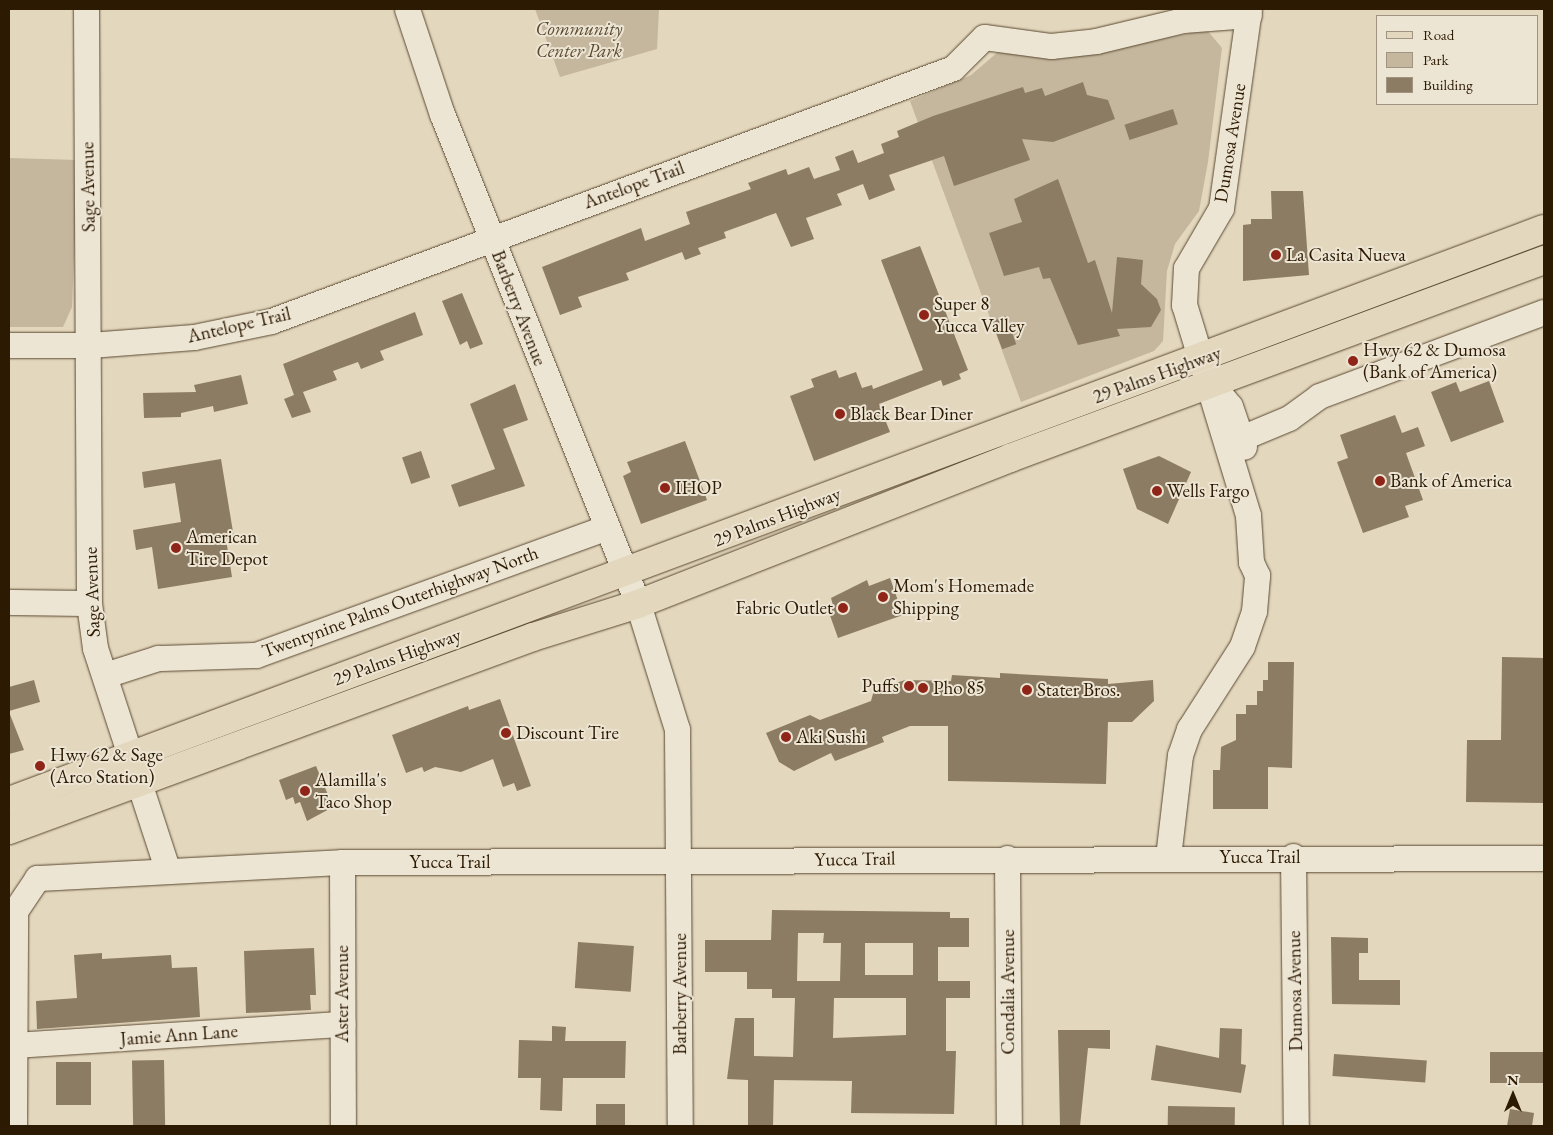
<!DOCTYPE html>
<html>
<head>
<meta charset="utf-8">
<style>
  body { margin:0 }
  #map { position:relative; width:1553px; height:1135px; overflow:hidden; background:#e3d7bd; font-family:"EB Garamond",serif }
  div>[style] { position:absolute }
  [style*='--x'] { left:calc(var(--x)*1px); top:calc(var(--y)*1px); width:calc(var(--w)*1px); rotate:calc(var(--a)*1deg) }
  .green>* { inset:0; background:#c4b79d }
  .building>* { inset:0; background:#8c7c63; transform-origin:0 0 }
  .roads { filter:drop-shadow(0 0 1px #5a4931) drop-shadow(0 0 1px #5a4931) }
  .minor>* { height:25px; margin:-12.5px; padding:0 12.5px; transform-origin:12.5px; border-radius:12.5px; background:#ede5d4 }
  .major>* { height:28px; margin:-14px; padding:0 14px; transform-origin:14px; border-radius:14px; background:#e3d7bd }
  .dots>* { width:14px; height:14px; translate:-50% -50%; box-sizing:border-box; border:2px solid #ede5d4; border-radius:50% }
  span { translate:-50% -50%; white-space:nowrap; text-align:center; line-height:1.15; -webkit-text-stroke:4px #ede5d4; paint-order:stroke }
  .park-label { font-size:19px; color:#5a4930; font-style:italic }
  .street-label { font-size:19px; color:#2d1a02 }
  .poi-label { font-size:19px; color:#2d1a02 }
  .left { translate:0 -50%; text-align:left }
  .right { translate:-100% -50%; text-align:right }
  .frame { position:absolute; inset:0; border:10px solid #2d1a02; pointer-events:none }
  .legend { position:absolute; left:1376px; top:15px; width:162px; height:90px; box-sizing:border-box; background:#ede5d4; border:1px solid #a09480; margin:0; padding:6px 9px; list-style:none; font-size:15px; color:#2d1a02 }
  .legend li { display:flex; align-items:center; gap:10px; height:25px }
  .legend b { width:25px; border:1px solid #a09480 }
  .north { position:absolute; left:1488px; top:1070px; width:50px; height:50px; -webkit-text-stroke:4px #ede5d4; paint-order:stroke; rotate:0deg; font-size:14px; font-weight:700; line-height:20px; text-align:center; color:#2d1a02 }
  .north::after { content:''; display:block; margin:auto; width:18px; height:22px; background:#2d1a02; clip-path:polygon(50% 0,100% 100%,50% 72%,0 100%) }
</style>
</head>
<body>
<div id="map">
  <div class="green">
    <div style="clip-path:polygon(535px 9px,659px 9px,657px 49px,560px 77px)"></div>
    <div style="clip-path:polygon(1207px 30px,1222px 48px,1208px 162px,1199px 211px,1175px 244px,1167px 271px,1163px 341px,1154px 351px,1021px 402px,910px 101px,971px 75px,998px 52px,1072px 55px)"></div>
    <div style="clip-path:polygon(9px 158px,78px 160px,72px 307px,63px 327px,9px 327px)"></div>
  </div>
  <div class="building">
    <div style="clip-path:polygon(1083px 82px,1087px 95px,1108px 100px,1115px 119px,1053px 142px,1022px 139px,1030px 160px,954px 186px,944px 156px,889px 175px,895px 190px,869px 200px,863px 184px,837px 194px,842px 205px,806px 218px,814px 239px,791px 247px,776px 213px,724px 232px,726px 238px,698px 248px,701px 254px,685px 260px,682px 252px,626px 273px,629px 280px,578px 297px,582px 307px,560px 315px,542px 267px,641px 228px,645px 241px,690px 224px,686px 212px,751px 189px,748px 183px,786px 169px,788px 175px,809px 167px,814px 179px,840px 170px,835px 157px,853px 150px,858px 163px,884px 153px,881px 144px,899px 137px,897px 131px,933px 116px,1023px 87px,1025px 93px,1042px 88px,1045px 96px)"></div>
    <div style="left:1173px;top:109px;width:16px;height:51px;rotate:72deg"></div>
    <div style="clip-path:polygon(1058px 179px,1088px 263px,1095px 260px,1112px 313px,1117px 257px,1143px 260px,1141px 284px,1157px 299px,1161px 310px,1151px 327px,1117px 329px,1120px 336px,1078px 345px,1050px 278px,1043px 279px,1039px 267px,1004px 276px,989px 233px,1022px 222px,1014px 199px)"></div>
    <div style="clip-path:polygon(1271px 191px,1303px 191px,1309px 275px,1243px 281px,1243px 225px,1251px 224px,1251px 219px,1272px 219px)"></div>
    <div style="clip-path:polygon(920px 246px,968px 370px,959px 374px,961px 379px,943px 386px,941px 380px,879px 404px,890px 432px,814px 461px,790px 396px,814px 387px,811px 379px,836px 370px,839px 378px,856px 372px,862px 388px,872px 385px,873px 389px,923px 370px,881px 260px)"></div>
    <div style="clip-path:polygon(462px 293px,483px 344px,470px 349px,467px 341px,460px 345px,442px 301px)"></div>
    <div style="clip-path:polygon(415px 312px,423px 335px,380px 351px,384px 360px,361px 369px,358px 362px,333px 371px,337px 380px,303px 392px,311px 412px,292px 418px,284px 399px,294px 395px,283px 364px)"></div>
    <div style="left:1006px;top:316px;width:30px;height:15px;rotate:70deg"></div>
    <div style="clip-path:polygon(241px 375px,248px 404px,214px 412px,213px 406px,181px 413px,181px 417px,144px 418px,143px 393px,196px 392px,194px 385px)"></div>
    <div style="clip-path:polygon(1489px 381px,1504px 422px,1451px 442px,1431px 392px,1456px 382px,1460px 392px)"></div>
    <div style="clip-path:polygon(515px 384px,528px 420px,503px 429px,525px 486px,459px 507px,451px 485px,495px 469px,470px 404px)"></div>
    <div style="clip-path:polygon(1395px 415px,1402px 433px,1418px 427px,1425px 446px,1406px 453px,1423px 500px,1405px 506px,1409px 517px,1363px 533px,1337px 462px,1348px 458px,1340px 435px)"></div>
    <div style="clip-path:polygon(685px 441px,707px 500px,641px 524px,623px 476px,631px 472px,627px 462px)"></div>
    <div style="left:421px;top:451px;width:28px;height:20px;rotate:71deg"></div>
    <div style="clip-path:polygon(1159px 456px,1191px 472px,1168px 524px,1137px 509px,1123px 469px)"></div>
    <div style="clip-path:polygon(221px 459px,234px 538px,226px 539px,232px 577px,158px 589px,152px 547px,136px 550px,133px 530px,181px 522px,175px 483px,144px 488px,142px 472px)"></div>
    <div style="clip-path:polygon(890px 578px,903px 615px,838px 638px,827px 607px,833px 605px,831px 598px,867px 580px,869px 586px)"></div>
    <div style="clip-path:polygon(1502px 657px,1544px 658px,1544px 803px,1466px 802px,1467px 740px,1501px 740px)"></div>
    <div style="clip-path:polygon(1268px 662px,1294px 662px,1292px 768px,1268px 767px,1268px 809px,1213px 809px,1213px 770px,1220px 770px,1221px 747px,1236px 740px,1236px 714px,1246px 714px,1246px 705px,1257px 705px,1257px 691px,1263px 691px,1263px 680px,1268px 680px)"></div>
    <div style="clip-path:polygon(1000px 673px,1108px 679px,1108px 684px,1153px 680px,1154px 701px,1132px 722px,1108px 722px,1106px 784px,948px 781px,948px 726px,910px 726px,882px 737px,884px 742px,835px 761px,831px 753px,794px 771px,779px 762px,766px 733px,810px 715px,820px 720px,871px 701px,874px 690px,905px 680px,951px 681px,952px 675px,1000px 678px)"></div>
    <div style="clip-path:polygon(34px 680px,40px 702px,9px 711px,9px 687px)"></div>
    <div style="clip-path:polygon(500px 699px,531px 786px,517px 791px,514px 783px,503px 787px,493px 759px,461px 772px,435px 767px,424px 772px,422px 767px,406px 773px,392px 735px,468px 706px,469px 710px)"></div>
    <div style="clip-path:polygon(9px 712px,24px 750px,9px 754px)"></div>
    <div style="clip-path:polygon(316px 766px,333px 807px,307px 821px,300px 802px,295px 804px,293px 797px,286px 800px,279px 780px)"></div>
    <div style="clip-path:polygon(evenodd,772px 910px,950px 912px,950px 918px,969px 918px,969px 947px,938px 947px,938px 981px,970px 981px,970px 998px,946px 998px,946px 1051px,956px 1051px,954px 1114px,851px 1113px,852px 1081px,774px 1080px,773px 1126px,748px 1126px,748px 1080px,727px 1079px,735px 1018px,754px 1018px,754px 1056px,793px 1057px,795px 998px,772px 998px,772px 989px,747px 989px,747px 972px,705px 972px,705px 940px,771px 940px,772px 910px,798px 933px,824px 933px,823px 943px,841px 943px,840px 981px,797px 981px,798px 933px,772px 910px,865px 943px,913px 943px,913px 975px,865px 975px,865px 943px,772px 910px,834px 998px,906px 998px,906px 1035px,833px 1038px,834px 998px)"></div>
    <div style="clip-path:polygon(1331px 937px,1368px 938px,1368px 953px,1359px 953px,1359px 980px,1400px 980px,1400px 1005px,1332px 1004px)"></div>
    <div style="left:578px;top:942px;width:56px;height:46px;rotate:4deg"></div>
    <div style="clip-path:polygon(314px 948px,316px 995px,310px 995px,311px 1010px,246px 1013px,244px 951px)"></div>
    <div style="clip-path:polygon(102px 953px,102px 959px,171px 955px,172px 968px,197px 967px,200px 1017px,37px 1029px,36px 1001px,77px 998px,74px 955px)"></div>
    <div style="clip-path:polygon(552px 1026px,566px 1027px,565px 1041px,626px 1041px,625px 1078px,563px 1078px,562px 1111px,540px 1110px,541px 1078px,518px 1078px,519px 1040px,552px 1041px)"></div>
    <div style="clip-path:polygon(1220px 1028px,1242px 1029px,1241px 1064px,1246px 1065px,1241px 1093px,1151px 1080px,1156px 1045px,1219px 1058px)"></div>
    <div style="clip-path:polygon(1058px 1030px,1110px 1030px,1110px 1049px,1088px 1048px,1080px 1126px,1060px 1126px)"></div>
    <div style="left:1490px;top:1052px;width:54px;height:31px"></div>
    <div style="left:1334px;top:1054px;width:93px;height:22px;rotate:4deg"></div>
    <div style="left:164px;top:1060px;width:66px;height:32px;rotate:89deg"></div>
    <div style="left:56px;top:1062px;width:35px;height:43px"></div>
    <div style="left:596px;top:1104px;width:29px;height:22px"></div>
    <div style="left:1168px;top:1106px;width:67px;height:20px;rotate:1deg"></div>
    <div style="clip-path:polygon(1510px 1109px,1534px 1113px,1532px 1126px,1507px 1126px)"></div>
  </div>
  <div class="roads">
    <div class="minor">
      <div style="--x:86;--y:9;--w:594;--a:89.71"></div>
      <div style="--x:89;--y:603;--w:45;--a:82.4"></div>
      <div style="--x:95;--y:648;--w:231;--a:71.9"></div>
      <div style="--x:407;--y:9;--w:111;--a:71.6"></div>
      <div style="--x:442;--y:114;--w:528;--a:68.2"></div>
      <div style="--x:638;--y:604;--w:131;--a:72.7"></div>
      <div style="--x:677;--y:729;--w:397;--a:89.6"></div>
      <div style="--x:9;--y:345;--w:81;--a:0"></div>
      <div style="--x:90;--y:345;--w:104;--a:-4.4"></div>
      <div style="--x:194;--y:337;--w:79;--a:-11.7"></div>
      <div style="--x:271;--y:321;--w:727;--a:-20.35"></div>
      <div style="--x:953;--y:68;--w:44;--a:-45"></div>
      <div style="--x:984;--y:37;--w:68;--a:7.7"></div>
      <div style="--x:1051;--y:46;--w:45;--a:-6.3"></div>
      <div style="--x:1096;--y:41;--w:89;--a:-13.6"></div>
      <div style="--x:1183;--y:20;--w:66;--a:-4.3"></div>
      <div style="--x:1212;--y:384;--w:28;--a:51"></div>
      <div style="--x:1230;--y:406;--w:43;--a:71.1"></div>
      <div style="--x:1241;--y:438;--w:52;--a:-22.6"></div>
      <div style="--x:1289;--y:418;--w:37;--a:-36"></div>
      <div style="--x:1319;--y:396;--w:240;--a:-20.5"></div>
      <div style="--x:9;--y:602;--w:80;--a:0.7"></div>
      <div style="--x:105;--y:675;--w:56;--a:-17.8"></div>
      <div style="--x:158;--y:658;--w:98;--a:-1.8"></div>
      <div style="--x:256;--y:655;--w:371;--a:-20"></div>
      <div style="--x:1293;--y:856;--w:270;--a:89.4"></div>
      <div style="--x:1168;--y:857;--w:103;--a:-83.3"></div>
      <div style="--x:1180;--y:755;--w:28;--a:-71"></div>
      <div style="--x:1189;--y:729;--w:98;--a:-57.4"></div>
      <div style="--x:1242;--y:646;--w:37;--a:-71"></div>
      <div style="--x:1254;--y:611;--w:36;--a:-85"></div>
      <div style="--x:1257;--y:575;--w:14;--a:-115"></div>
      <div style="--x:1251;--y:562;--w:47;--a:-93.7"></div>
      <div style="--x:1248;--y:515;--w:220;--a:-106.9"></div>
      <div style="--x:1184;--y:305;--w:37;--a:-87"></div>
      <div style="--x:1186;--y:268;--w:69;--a:-59.7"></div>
      <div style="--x:1221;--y:208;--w:201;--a:-82"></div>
      <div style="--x:1007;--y:858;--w:268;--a:89.6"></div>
      <div style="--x:342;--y:862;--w:264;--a:89.8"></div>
      <div style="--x:15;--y:1045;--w:328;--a:-3.7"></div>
      <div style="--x:14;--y:1126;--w:215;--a:-89.7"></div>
      <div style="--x:15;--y:911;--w:40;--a:-56"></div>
      <div style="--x:37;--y:878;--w:305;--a:-3"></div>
      <div style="--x:342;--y:862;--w:1202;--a:-0.19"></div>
    </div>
    <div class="major">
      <div style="--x:9;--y:801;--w:1638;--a:-20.44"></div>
      <div style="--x:9;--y:830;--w:558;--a:-20.22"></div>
      <div style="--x:533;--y:637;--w:110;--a:-17.4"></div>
      <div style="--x:638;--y:604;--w:400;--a:-21.4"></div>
      <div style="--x:1010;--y:458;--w:570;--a:-20.34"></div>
    </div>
  </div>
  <div class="dots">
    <div style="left:1276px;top:255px;background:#8f2418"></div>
    <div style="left:924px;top:315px;background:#8f2418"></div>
    <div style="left:1353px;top:361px;background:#8f2418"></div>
    <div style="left:840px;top:414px;background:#8f2418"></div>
    <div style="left:1380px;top:481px;background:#8f2418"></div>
    <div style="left:665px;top:488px;background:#8f2418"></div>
    <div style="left:1157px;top:491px;background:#8f2418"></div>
    <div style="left:176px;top:548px;background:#8f2418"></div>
    <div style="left:883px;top:597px;background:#8f2418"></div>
    <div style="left:843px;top:608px;background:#8f2418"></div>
    <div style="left:909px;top:686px;background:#8f2418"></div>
    <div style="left:923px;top:688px;background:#8f2418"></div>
    <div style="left:1027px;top:690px;background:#8f2418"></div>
    <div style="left:506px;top:733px;background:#8f2418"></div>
    <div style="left:786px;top:737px;background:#8f2418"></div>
    <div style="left:40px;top:766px;background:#8f2418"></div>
    <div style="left:305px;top:791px;background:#8f2418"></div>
  </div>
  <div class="park-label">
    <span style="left:579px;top:40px">Community<br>Center Park</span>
  </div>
  <div class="street-label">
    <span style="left:1230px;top:143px;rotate:-81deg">Dumosa Avenue</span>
    <span style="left:634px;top:185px;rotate:-20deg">Antelope Trail</span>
    <span style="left:88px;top:187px;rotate:-91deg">Sage Avenue</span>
    <span style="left:519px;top:308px;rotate:69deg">Barberry Avenue</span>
    <span style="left:239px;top:325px;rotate:-13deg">Antelope Trail</span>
    <span style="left:1157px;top:375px;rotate:-20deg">29 Palms Highway</span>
    <span style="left:777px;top:517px;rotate:-21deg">29 Palms Highway</span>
    <span style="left:92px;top:592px;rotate:-92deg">Sage Avenue</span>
    <span style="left:400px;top:602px;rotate:-20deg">Twentynine Palms Outerhighway North</span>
    <span style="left:397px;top:657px;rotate:-20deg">29 Palms Highway</span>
    <span style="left:1260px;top:857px">Yucca Trail</span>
    <span style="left:855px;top:859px;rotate:-1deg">Yucca Trail</span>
    <span style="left:450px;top:862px">Yucca Trail</span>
    <span style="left:1295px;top:991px;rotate:-91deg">Dumosa Avenue</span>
    <span style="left:1008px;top:992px;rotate:-90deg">Condalia Avenue</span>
    <span style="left:342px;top:994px;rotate:-90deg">Aster Avenue</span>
    <span style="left:680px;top:994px;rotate:-90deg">Barberry Avenue</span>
    <span style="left:179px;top:1035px;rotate:-4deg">Jamie Ann Lane</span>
  </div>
  <div class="poi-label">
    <span class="left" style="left:1286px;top:255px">La Casita Nueva</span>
    <span class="left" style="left:934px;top:315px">Super 8<br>Yucca Valley</span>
    <span class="left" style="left:1363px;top:361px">Hwy 62 &amp; Dumosa<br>(Bank of America)</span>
    <span class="left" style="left:850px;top:414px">Black Bear Diner</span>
    <span class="left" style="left:1390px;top:481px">Bank of America</span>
    <span class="left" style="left:675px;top:488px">IHOP</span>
    <span class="left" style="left:1167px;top:491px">Wells Fargo</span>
    <span class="left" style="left:186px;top:548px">American<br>Tire Depot</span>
    <span class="left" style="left:893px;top:597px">Mom's Homemade<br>Shipping</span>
    <span class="right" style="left:833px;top:608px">Fabric Outlet</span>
    <span class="right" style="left:899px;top:686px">Puffs</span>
    <span class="left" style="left:933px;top:688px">Pho 85</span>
    <span class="left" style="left:1037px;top:690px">Stater Bros.</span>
    <span class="left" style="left:516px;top:733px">Discount Tire</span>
    <span class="left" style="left:796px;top:737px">Aki Sushi</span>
    <span class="left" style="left:50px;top:766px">Hwy 62 &amp; Sage<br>(Arco Station)</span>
    <span class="left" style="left:315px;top:791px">Alamilla's<br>Taco Shop</span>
  </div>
  <div class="frame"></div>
  <ul class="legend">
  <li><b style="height:6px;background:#e3d7bd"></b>Road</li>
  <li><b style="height:14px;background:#c4b79d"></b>Park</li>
  <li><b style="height:14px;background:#8c7c63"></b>Building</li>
  </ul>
  <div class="north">N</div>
</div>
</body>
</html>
